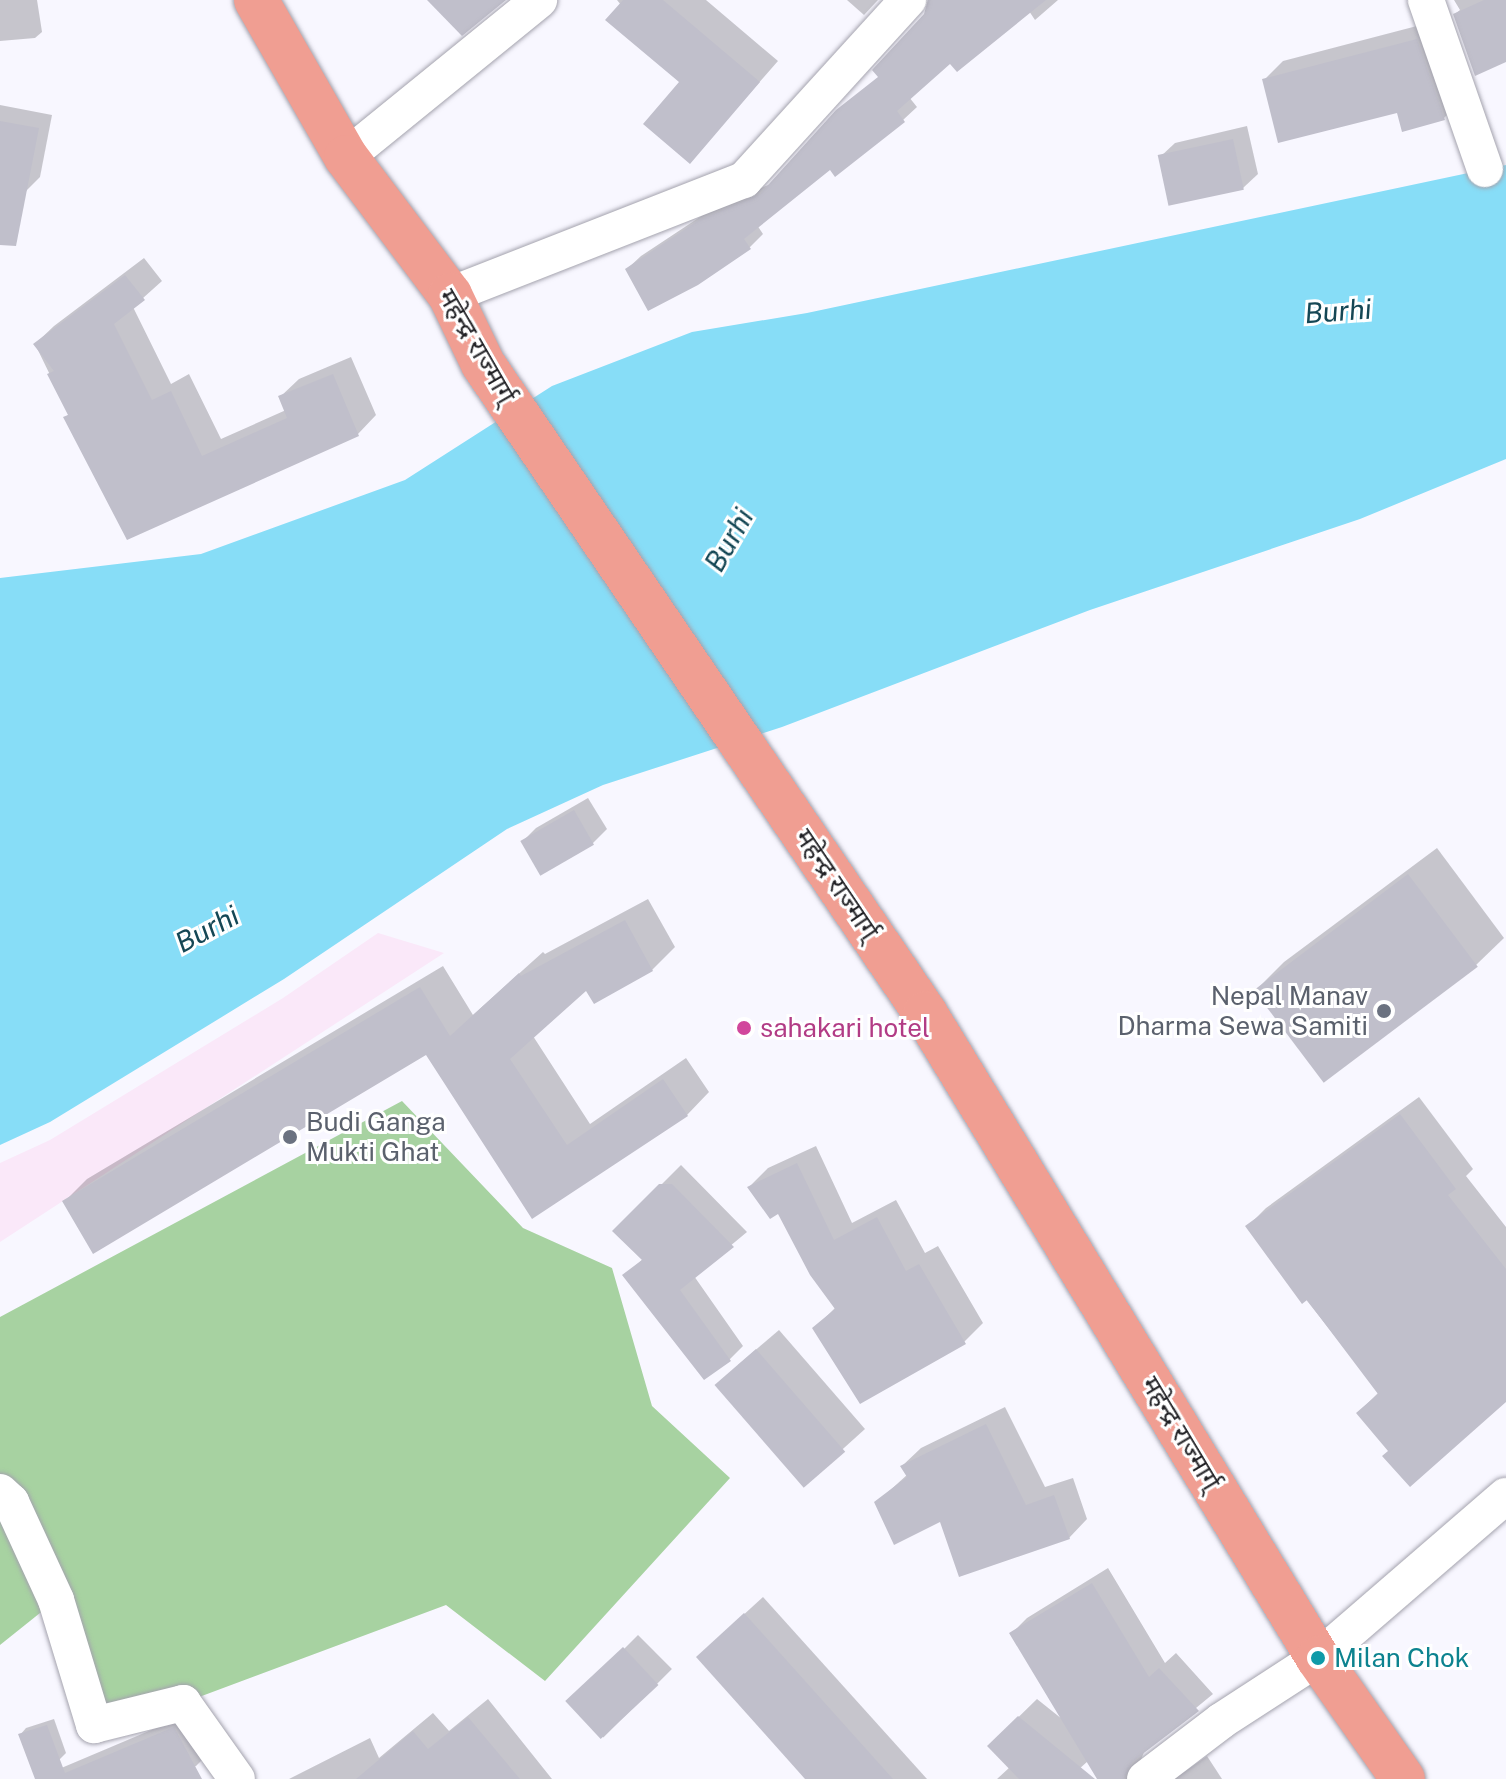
<!DOCTYPE html>
<html>
<head>
<meta charset="utf-8">
<style>
  body { margin:0 }
  #map { position:relative; width:1506px; height:1779px; overflow:hidden; background:#f8f7ff; font-family:"Public Sans","Noto Sans Devanagari",sans-serif }
  div>[style] { position:absolute }
  [style*='--x'] { left:calc(var(--x)*1px); top:calc(var(--y)*1px); width:calc(var(--w)*1px); rotate:calc(var(--a)*1deg) }
  .commercial>* { inset:0; background:#fae8f9 }
  .green>* { inset:0; background:#a7d2a1 }
  .water>* { inset:0; background:#87ddf7 }
  .shadow>* { inset:0; background:#0003; transform-origin:0 0 }
  .building>* { inset:0; background:#c0bfcb; transform-origin:0 0 }
  .roads { filter:drop-shadow(0 0 2px #a4a3ae) drop-shadow(0 0 2px #a4a3ae) }
  .minor>* { height:36px; margin:-18px; padding:0 18px; transform-origin:18px; border-radius:18px; background:#fff }
  .trunk>* { height:44px; margin:-22px; padding:0 22px; transform-origin:22px; border-radius:22px; background:#f09e92 }
  .dots>* { width:22px; height:22px; translate:-50% -50%; box-sizing:border-box; border:4px solid #fff; border-radius:50% }
  span { translate:-50% -50%; white-space:nowrap; text-align:center; line-height:1.15; -webkit-text-stroke:6px #fff; paint-order:stroke }
  .street-label { font-size:26px; color:#212125 }
  .worship-label { font-size:26px; color:#5b616d }
  .right { translate:-100% -50%; text-align:right }
  .left { translate:0 -50%; text-align:left }
  .hotel-label { font-size:26px; color:#b23c85 }
  .culture-label { font-size:26px; color:#0d838f }
  .water-label { font-size:28px; color:#144755; font-style:italic }
</style>
</head>
<body>
<div id="map">
  <div class="commercial">
    <div style="clip-path:polygon(378px 933px,444px 953px,0 1242px,0 1163px,50px 1140px,283px 998px)"></div>
  </div>
  <div class="green">
    <div style="clip-path:polygon(402px 1101px,523px 1228px,612px 1268px,652px 1406px,730px 1478px,545px 1681px,446px 1605px,183px 1703px,94px 1725px,55px 1601px,0 1645px,0 1317px)"></div>
  </div>
  <div class="water">
    <div style="clip-path:polygon(1506px 165px,1506px 459px,1360px 519px,1090px 610px,782px 727px,603px 785px,507px 829px,284px 979px,50px 1122px,0 1145px,0 578px,201px 554px,405px 480px,552px 386px,692px 332px,807px 313px)"></div>
  </div>
  <div class="shadow">
    <div style="clip-path:polygon(0 0,37px 0,42px 32px,35px 38px,0 41px)"></div>
    <div style="clip-path:polygon(617px 0,706px 0,778px 61px,690px 161px,682px 82px)"></div>
    <div style="clip-path:polygon(847px 0,878px 0,864px 15px)"></div>
    <div style="clip-path:polygon(928px 0,1058px 0,1035px 20px,1029px 11px,951px 61px,909px 97px,917px 107px,903px 120px,830px 167px,757px 225px,763px 234px,750px 247px,697px 283px,627px 269px,641px 256px,715px 207px,773px 183px,838px 111px,880px 76px,926px 14px)"></div>
    <div style="clip-path:polygon(1454px 0,1506px 0,1506px 60px,1455px 14px,1460px 10px)"></div>
    <div style="clip-path:polygon(1436px 21px,1462px 99px,1444px 118px,1264px 80px,1283px 61px)"></div>
    <div style="clip-path:polygon(0 105px,52px 115px,40px 177px,26px 191px,0 186px)"></div>
    <div style="clip-path:polygon(1247px 126px,1258px 174px,1243px 188px,1160px 157px,1175px 143px)"></div>
    <div style="clip-path:polygon(144px 258px,162px 281px,133px 307px,171px 384px,189px 374px,221px 439px,286px 410px,280px 397px,299px 379px,351px 357px,376px 415px,358px 434px,128px 537px,66px 417px,69px 414px,35px 344px,54px 326px)"></div>
    <div style="clip-path:polygon(588px 798px,607px 829px,593px 843px,522px 842px,536px 828px)"></div>
    <div style="clip-path:polygon(1437px 848px,1504px 938px,1476px 965px,1256px 990px,1284px 962px)"></div>
    <div style="clip-path:polygon(648px 899px,675px 947px,652px 970px,587px 988px,533px 1036px,590px 1124px,686px 1058px,709px 1092px,687px 1115px,533px 1216px,426px 1052px,65px 1201px,87px 1179px,443px 966px,473px 1015px,543px 952px,545px 954px)"></div>
    <div style="clip-path:polygon(1419px 1097px,1473px 1169px,1466px 1176px,1506px 1227px,1506px 1400px,1391px 1451px,1358px 1413px,1379px 1392px,1248px 1226px,1266px 1208px)"></div>
    <div style="clip-path:polygon(816px 1146px,852px 1223px,896px 1200px,925px 1253px,938px 1246px,983px 1323px,964px 1342px,814px 1329px,836px 1307px,778px 1211px,749px 1187px,768px 1168px)"></div>
    <div style="clip-path:polygon(681px 1165px,747px 1232px,694px 1276px,743px 1346px,729px 1360px,625px 1275px,643px 1259px,615px 1231px)"></div>
    <div style="clip-path:polygon(779px 1330px,865px 1429px,803px 1485px,738px 1365px)"></div>
    <div style="clip-path:polygon(1005px 1407px,1045px 1487px,1073px 1478px,1087px 1519px,1069px 1538px,941px 1520px,876px 1503px,908px 1474px,902px 1466px,921px 1448px)"></div>
    <div style="clip-path:polygon(1108px 1568px,1165px 1663px,1176px 1653px,1213px 1694px,1145px 1750px,1139px 1764px,1149px 1779px,1117px 1779px,1088px 1761px,1068px 1779px,997px 1779px,1010px 1767px,989px 1746px,1037px 1699px,1062px 1719px,1011px 1634px,1027px 1618px)"></div>
    <div style="clip-path:polygon(763px 1597px,927px 1779px,808px 1779px,717px 1639px)"></div>
    <div style="left:638px;top:1635px;width:48px;height:97px;rotate:45deg"></div>
    <div style="clip-path:polygon(488px 1699px,552px 1779px,289px 1779px,370px 1738px,379px 1758px,433px 1713px,449px 1731px)"></div>
    <div style="clip-path:polygon(189px 1714px,210px 1752px,196px 1766px,167px 1779px,49px 1779px,59px 1769px)"></div>
    <div style="clip-path:polygon(54px 1719px,66px 1753px,59px 1760px,20px 1735px,26px 1728px)"></div>
    <div style="clip-path:polygon(1207px 1756px,1222px 1779px,1174px 1779px)"></div>
  </div>
  <div class="building">
    <div style="clip-path:polygon(427px 0,506px 0,462px 36px)"></div>
    <div style="clip-path:polygon(623px 0,663px 0,760px 82px,690px 164px,643px 124px,679px 82px,605px 20px)"></div>
    <div style="clip-path:polygon(928px 0,1046px 0,957px 72px,950px 64px,897px 111px,905px 122px,835px 177px,830px 170px,744px 239px,751px 249px,698px 285px,648px 311px,625px 269px,699px 220px,760px 194px,836px 110px,878px 77px,872px 70px,924px 14px)"></div>
    <div style="clip-path:polygon(1484px 0,1506px 0,1506px 62px,1475px 76px,1453px 14px)"></div>
    <div style="clip-path:polygon(1417px 39px,1445px 120px,1402px 132px,1397px 113px,1278px 143px,1262px 79px)"></div>
    <div style="clip-path:polygon(0 121px,39px 128px,16px 246px,0 245px)"></div>
    <div style="left:1233px;top:139px;width:52px;height:77px;rotate:78deg"></div>
    <div style="clip-path:polygon(125px 275px,145px 300px,114px 324px,152px 400px,171px 391px,202px 456px,287px 418px,278px 396px,333px 374px,359px 436px,127px 540px,63px 417px,68px 415px,47px 374px,54px 371px,33px 344px)"></div>
    <div style="left:574px;top:810px;width:40px;height:62px;rotate:60deg"></div>
    <div style="left:1408px;top:874px;width:116px;height:193px;rotate:53deg"></div>
    <div style="clip-path:polygon(625px 920px,653px 971px,594px 1004px,586px 991px,510px 1059px,567px 1145px,663px 1079px,688px 1116px,532px 1219px,426px 1055px,93px 1254px,62px 1201px,420px 987px,450px 1036px,519px 973px,521px 976px)"></div>
    <div style="clip-path:polygon(1400px 1114px,1456px 1189px,1448px 1195px,1506px 1269px,1506px 1402px,1410px 1487px,1382px 1456px,1388px 1451px,1356px 1413px,1378px 1394px,1307px 1300px,1302px 1304px,1245px 1226px)"></div>
    <div style="clip-path:polygon(797px 1163px,834px 1240px,877px 1217px,906px 1271px,919px 1264px,966px 1344px,860px 1404px,812px 1328px,835px 1309px,810px 1275px,778px 1214px,770px 1219px,747px 1187px)"></div>
    <div style="clip-path:polygon(659px 1184px,672px 1184px,734px 1247px,680px 1290px,731px 1361px,704px 1380px,622px 1275px,642px 1260px,612px 1231px)"></div>
    <div style="left:756px;top:1349px;width:136px;height:55px;rotate:49deg"></div>
    <div style="clip-path:polygon(986px 1424px,1026px 1505px,1054px 1495px,1070px 1539px,959px 1577px,940px 1522px,894px 1545px,874px 1502px,907px 1477px,900px 1466px)"></div>
    <div style="clip-path:polygon(1092px 1583px,1149px 1677px,1159px 1668px,1199px 1711px,1132px 1762px,1124px 1779px,1097px 1779px,1009px 1633px)"></div>
    <div style="clip-path:polygon(744px 1613px,893px 1779px,805px 1779px,696px 1657px)"></div>
    <div style="left:623px;top:1647px;width:52px;height:79px;rotate:47deg"></div>
    <div style="clip-path:polygon(1018px 1716px,1095px 1779px,1019px 1779px,987px 1746px)"></div>
    <div style="clip-path:polygon(468px 1717px,520px 1779px,356px 1779px,413px 1731px,428px 1749px)"></div>
    <div style="clip-path:polygon(47px 1725px,65px 1773px,174px 1727px,202px 1779px,35px 1779px,18px 1734px)"></div>
  </div>
  <div class="roads">
    <div class="minor">
      <div style="--x:1426;--y:0;--w:179;--a:70.8"></div>
      <div style="--x:346;--y:157;--w:249;--a:-39.1"></div>
      <div style="--x:450;--y:295;--w:316;--a:-21.4"></div>
      <div style="--x:744;--y:180;--w:244;--a:-47.7"></div>
      <div style="--x:0;--y:1492;--w:15;--a:42"></div>
      <div style="--x:11;--y:1502;--w:108;--a:65.3"></div>
      <div style="--x:56;--y:1600;--w:131;--a:73.1"></div>
      <div style="--x:94;--y:1725;--w:92;--a:-13.9"></div>
      <div style="--x:183;--y:1703;--w:93;--a:54.6"></div>
      <div style="--x:1145;--y:1779;--w:96;--a:-37.3"></div>
      <div style="--x:1221;--y:1721;--w:116;--a:-33"></div>
      <div style="--x:1318;--y:1658;--w:248;--a:-40.8"></div>
    </div>
    <div class="trunk">
      <div style="--x:256;--y:0;--w:181;--a:60.2"></div>
      <div style="--x:346;--y:157;--w:173;--a:53"></div>
      <div style="--x:450;--y:295;--w:76;--a:64.4"></div>
      <div style="--x:483;--y:364;--w:785;--a:55.74"></div>
      <div style="--x:925;--y:1013;--w:755;--a:58.65"></div>
      <div style="--x:1318;--y:1658;--w:148;--a:54.9"></div>
    </div>
  </div>
  <div class="dots">
    <div style="left:1384px;top:1011px;background:#6b7280"></div>
    <div style="left:744px;top:1028px;background:#d1479c"></div>
    <div style="left:290px;top:1137px;background:#6b7280"></div>
    <div style="left:1318px;top:1658px;background:#0f9aa8"></div>
  </div>
  <div class="street-label">
    <span style="left:477px;top:346px;rotate:60deg">महेन्द्र राज्मार्ग्</span>
    <span style="left:837px;top:884px;rotate:56deg">महेन्द्र राज्मार्ग्</span>
    <span style="left:1181px;top:1433px;rotate:59deg">महेन्द्र राज्मार्ग्</span>
  </div>
  <div class="worship-label">
    <span class="right" style="left:1368px;top:1011px">Nepal Manav<br>Dharma Sewa Samiti</span>
    <span class="left" style="left:306px;top:1137px">Budi Ganga<br>Mukti Ghat</span>
  </div>
  <div class="hotel-label">
    <span class="left" style="left:760px;top:1028px">sahakari hotel</span>
  </div>
  <div class="culture-label">
    <span class="left" style="left:1334px;top:1658px">Milan Chok</span>
  </div>
  <div class="water-label">
    <span style="left:1338px;top:311px;rotate:-4deg">Burhi</span>
    <span style="left:729px;top:540px;rotate:-60deg">Burhi</span>
    <span style="left:207px;top:929px;rotate:-28deg">Burhi</span>
  </div>
</div>
</body>
</html>
